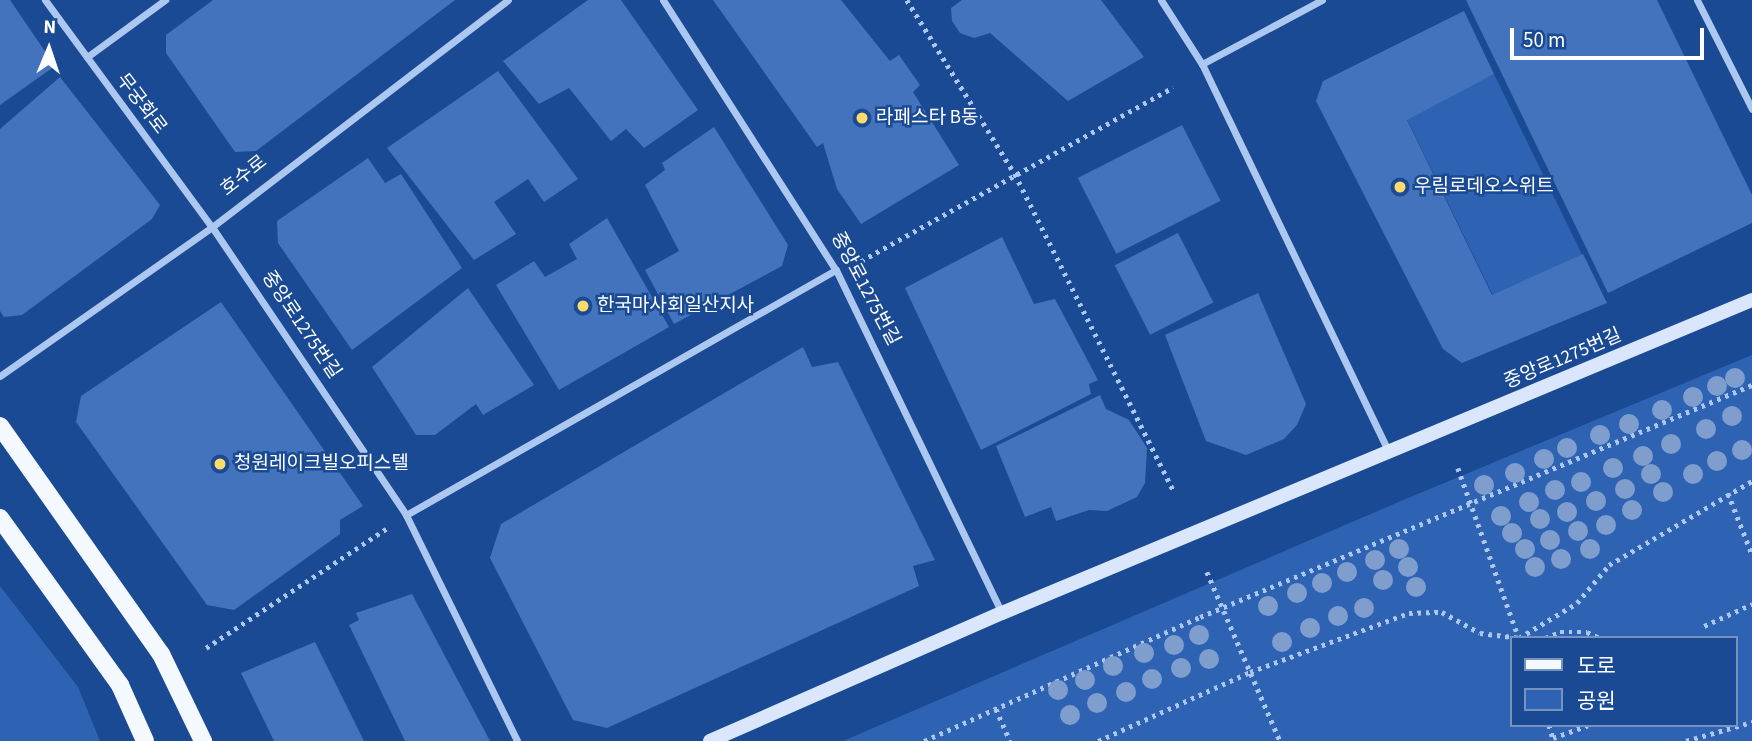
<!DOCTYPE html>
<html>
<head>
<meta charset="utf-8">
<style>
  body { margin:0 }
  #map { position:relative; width:1752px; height:741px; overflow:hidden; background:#1a4a94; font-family:"Source Sans 3","Noto Sans KR",sans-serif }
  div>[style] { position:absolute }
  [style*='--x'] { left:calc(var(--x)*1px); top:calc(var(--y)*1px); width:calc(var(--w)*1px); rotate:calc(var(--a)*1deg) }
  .green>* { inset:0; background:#2e63b3; transform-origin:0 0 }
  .building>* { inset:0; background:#4373bc; transform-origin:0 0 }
  .path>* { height:4.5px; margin-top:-2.25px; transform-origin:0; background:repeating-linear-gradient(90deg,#acc7f0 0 3.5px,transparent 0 8.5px) }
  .street>* { height:7px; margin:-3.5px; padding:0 3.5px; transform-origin:3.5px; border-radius:3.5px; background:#acc7f0 }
  .secondary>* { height:14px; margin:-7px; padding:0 7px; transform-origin:7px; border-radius:7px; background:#d9e6fb }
  .primary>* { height:18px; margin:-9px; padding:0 9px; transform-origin:9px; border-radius:9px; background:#f4f8ff }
  .trees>* { width:20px; height:20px; margin:-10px; border-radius:50%; background:#7f9ecd }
  .dots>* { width:19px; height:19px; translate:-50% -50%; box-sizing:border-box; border:4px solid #1a4a94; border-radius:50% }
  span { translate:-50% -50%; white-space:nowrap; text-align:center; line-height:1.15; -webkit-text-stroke:5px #1a4a94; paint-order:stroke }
  .street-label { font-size:19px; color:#fff }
  .poi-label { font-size:19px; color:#fff }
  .left { translate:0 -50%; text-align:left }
  .legend { position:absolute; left:1510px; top:636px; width:228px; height:91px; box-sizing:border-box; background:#1a4a94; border:2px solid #7692bf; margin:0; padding:9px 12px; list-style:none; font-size:21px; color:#fff }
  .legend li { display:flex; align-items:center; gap:14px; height:35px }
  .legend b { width:35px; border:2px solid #7692bf }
  .north { position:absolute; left:14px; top:14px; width:70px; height:70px; -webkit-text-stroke:5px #1a4a94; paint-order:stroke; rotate:2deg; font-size:19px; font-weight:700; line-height:28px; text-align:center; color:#fff }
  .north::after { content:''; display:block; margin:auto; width:24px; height:32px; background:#fff; clip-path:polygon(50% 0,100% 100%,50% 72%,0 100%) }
  .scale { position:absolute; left:1510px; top:28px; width:194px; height:32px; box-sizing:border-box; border:4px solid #fff; border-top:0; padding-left:9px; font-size:21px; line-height:24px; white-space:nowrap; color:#fff; -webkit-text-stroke:5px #1a4a94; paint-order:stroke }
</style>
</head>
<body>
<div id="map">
  <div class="green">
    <div style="left:1494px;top:74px;width:201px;height:98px;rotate:64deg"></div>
    <div style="clip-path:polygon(evenodd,1752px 355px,1752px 741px,843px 741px,1401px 501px,1752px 355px,1512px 638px,1736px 638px,1736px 725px,1512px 725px,1512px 638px)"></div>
    <div style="clip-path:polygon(0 586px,78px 687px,100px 741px,0 741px)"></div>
  </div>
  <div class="building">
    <div style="clip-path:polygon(0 0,10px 0,55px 66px,0 105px)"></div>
    <div style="clip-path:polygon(213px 0,455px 0,256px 151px,235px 152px,166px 53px,166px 35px)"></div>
    <div style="clip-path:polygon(588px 0,621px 0,698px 110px,644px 148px,626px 129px,611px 141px,569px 88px,539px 104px,503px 61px)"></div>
    <div style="clip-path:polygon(713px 0,841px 0,890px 61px,899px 55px,920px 85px,913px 92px,959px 165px,861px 224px,837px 189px,823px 143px,817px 147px)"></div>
    <div style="clip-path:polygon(962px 0,1101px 0,1144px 57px,1068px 101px,990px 33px,974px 38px,960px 33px,952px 21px,951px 8px)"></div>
    <div style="clip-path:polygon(1466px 0,1657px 0,1752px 195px,1752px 223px,1608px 293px)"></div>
    <div style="clip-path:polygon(1464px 11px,1494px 74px,1407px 120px,1492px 295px,1583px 254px,1607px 303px,1462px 363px,1443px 349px,1316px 101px,1323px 81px)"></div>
    <div style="clip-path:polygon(498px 71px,578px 179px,544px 202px,528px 179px,494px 202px,516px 234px,474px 260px,387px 148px)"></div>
    <div style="clip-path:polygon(60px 77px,160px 205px,152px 219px,22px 315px,4px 317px,0 311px,0 129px)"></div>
    <div style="left:1182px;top:125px;width:85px;height:117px;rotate:63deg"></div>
    <div style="clip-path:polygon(714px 127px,788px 245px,782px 266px,674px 324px,645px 270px,679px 251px,645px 185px,665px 170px,662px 163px)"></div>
    <div style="clip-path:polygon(368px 158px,385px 183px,401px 174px,462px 268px,352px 350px,278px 243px,277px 221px)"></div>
    <div style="clip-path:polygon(607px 218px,669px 327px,559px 390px,496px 285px,534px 261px,545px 277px,577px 259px,569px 244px)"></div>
    <div style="left:1178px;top:233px;width:78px;height:71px;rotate:63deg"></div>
    <div style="clip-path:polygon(1002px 237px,1034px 304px,1055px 299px,1098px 380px,1089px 384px,1091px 394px,981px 450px,905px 288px)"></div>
    <div style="clip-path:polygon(468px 288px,534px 385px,483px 415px,476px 404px,435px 435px,416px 435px,372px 367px)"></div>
    <div style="clip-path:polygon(1258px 293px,1306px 404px,1297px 425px,1284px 439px,1246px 455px,1206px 441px,1165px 335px)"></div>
    <div style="clip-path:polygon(221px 302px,363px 506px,340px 520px,340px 534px,234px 610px,207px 605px,76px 422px,81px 396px)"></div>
    <div style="clip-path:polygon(803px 347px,812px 367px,838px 362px,935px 560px,913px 566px,919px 586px,607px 728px,573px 720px,490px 558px,501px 524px)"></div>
    <div style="clip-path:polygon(1100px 395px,1106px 409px,1129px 420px,1147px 448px,1145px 483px,1137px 497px,1107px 511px,1089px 510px,1056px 521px,1051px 507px,1025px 517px,996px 446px)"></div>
    <div style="clip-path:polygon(412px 594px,490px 741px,405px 741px,349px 625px,359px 620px,356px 613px)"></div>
    <div style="clip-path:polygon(315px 642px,364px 741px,274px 741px,241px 673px)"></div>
  </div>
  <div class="path">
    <div style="--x:907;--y:0;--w:205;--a:58.2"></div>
    <div style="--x:1015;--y:174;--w:355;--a:63.4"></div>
    <div style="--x:861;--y:261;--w:357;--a:-29.1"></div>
    <div style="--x:1458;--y:468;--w:181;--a:70.3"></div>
    <div style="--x:1728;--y:493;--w:66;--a:68.5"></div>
    <div style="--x:1207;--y:572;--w:184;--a:66.6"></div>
    <div style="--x:1704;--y:626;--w:53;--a:-24.6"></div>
    <div style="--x:1545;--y:638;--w:16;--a:-22"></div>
    <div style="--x:1560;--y:632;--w:27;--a:0"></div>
    <div style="--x:1587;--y:632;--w:14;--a:25"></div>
    <div style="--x:206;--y:648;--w:216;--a:-33.5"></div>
    <div style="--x:996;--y:709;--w:35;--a:66"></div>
    <div style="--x:1549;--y:725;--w:17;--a:73"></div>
    <div style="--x:1553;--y:738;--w:37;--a:-20"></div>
    <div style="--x:924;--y:741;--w:303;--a:-24.2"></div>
    <div style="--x:1200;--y:617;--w:599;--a:-22.8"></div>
    <div style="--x:1098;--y:741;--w:167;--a:-24.4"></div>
    <div style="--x:1250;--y:672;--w:170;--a:-20.4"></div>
    <div style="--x:1409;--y:613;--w:33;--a:-2"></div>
    <div style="--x:1442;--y:612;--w:43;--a:28.9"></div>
    <div style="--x:1480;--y:633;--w:39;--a:7"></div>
    <div style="--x:1519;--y:638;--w:68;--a:-31.1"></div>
    <div style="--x:1577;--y:603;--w:50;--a:-49.9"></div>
    <div style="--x:1609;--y:565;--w:166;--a:-30.4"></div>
    <div style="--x:1686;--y:741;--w:69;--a:-16.1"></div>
  </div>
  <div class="street">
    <div style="--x:45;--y:0;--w:282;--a:53.7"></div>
    <div style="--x:212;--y:227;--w:347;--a:56"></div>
    <div style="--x:406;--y:515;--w:252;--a:63.8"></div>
    <div style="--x:663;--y:0;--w:321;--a:57.4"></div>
    <div style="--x:836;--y:270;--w:381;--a:64.2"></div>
    <div style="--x:1161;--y:0;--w:76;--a:57.4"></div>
    <div style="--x:1202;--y:64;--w:431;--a:64.3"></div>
    <div style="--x:1697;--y:0;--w:122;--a:63.2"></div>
    <div style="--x:87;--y:57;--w:97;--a:-36.2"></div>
    <div style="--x:1202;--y:64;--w:136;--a:-28.1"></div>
    <div style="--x:0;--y:376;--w:259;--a:-35.1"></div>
    <div style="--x:212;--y:227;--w:373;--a:-37.5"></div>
    <div style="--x:406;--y:515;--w:495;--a:-29.7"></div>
  </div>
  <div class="secondary">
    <div style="--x:710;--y:741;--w:319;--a:-23.7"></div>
    <div style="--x:1002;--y:613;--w:813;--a:-22.65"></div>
  </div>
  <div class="primary">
    <div style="--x:0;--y:426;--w:279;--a:54.8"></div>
    <div style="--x:161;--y:654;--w:97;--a:64.2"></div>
    <div style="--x:0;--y:518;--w:206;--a:54.3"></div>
    <div style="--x:120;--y:685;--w:61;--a:65.9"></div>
  </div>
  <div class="trees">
    <div style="left:1735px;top:378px"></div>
    <div style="left:1717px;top:386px"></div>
    <div style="left:1693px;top:397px"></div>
    <div style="left:1662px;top:410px"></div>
    <div style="left:1732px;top:416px"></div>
    <div style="left:1629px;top:424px"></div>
    <div style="left:1706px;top:429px"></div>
    <div style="left:1600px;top:435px"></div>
    <div style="left:1671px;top:444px"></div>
    <div style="left:1567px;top:448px"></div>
    <div style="left:1742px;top:450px"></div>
    <div style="left:1643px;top:456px"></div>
    <div style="left:1544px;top:459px"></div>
    <div style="left:1717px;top:461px"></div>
    <div style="left:1613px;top:468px"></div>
    <div style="left:1515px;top:473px"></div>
    <div style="left:1651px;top:474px"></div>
    <div style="left:1693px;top:474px"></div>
    <div style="left:1581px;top:482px"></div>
    <div style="left:1484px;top:485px"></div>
    <div style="left:1625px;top:489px"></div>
    <div style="left:1555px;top:490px"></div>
    <div style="left:1663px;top:492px"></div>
    <div style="left:1596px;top:501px"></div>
    <div style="left:1529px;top:502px"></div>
    <div style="left:1632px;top:510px"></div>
    <div style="left:1567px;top:512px"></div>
    <div style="left:1501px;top:516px"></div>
    <div style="left:1540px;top:519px"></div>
    <div style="left:1606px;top:525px"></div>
    <div style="left:1578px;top:531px"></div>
    <div style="left:1512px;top:533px"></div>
    <div style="left:1550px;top:540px"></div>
    <div style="left:1399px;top:549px"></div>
    <div style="left:1525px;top:549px"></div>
    <div style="left:1590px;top:549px"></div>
    <div style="left:1561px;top:559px"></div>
    <div style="left:1375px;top:560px"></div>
    <div style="left:1408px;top:567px"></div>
    <div style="left:1535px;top:567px"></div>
    <div style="left:1347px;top:572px"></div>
    <div style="left:1383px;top:580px"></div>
    <div style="left:1322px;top:583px"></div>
    <div style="left:1416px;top:587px"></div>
    <div style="left:1297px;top:593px"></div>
    <div style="left:1268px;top:606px"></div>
    <div style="left:1364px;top:608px"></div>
    <div style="left:1338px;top:616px"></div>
    <div style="left:1310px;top:628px"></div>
    <div style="left:1199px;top:635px"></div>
    <div style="left:1282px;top:642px"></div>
    <div style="left:1174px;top:645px"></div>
    <div style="left:1144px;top:653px"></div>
    <div style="left:1209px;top:659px"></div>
    <div style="left:1113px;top:666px"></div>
    <div style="left:1181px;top:668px"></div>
    <div style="left:1152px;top:679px"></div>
    <div style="left:1085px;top:680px"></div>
    <div style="left:1058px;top:690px"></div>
    <div style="left:1126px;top:692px"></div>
    <div style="left:1097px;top:703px"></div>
    <div style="left:1070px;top:715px"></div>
  </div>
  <div class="dots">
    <div style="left:862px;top:118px;background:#ffdb6a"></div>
    <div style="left:1400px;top:187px;background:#ffdb6a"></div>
    <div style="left:583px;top:306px;background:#ffdb6a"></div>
    <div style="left:220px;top:464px;background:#ffdb6a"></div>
  </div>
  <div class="street-label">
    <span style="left:141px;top:104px;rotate:53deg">무궁화로</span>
    <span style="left:244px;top:176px;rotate:-38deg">호수로</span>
    <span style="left:865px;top:289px;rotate:62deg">중앙로1275번길</span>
    <span style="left:301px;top:325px;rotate:56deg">중앙로1275번길</span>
    <span style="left:1563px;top:359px;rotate:-23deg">중앙로1275번길</span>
  </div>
  <div class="poi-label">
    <span class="left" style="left:876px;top:118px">라페스타 B동</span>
    <span class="left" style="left:1414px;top:187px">우림로데오스위트</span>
    <span class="left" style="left:597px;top:306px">한국마사회일산지사</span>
    <span class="left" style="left:234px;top:464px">청원레이크빌오피스텔</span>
  </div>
  <ul class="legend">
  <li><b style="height:9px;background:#f4f8ff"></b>도로</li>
  <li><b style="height:19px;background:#2e63b3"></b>공원</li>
  </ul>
  <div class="north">N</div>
  <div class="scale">50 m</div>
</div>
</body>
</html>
